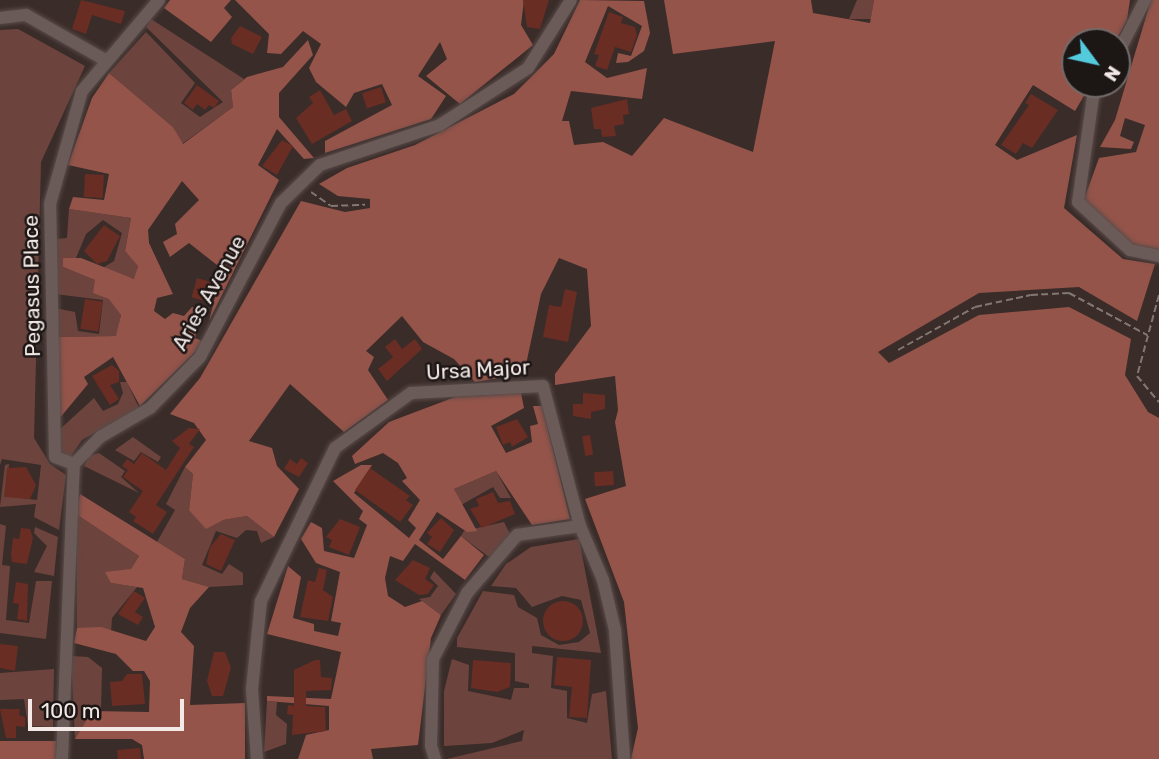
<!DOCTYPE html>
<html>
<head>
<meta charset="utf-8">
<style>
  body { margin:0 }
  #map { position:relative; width:1159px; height:759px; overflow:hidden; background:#3a2c29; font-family:Rubik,sans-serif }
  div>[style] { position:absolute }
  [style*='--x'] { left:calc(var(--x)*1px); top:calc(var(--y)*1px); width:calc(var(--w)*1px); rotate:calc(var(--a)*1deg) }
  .green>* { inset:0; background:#6d443d }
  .forest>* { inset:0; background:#95544a; transform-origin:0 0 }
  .building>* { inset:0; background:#692d24; transform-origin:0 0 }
  .round { border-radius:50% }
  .path>* { height:2px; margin-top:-1px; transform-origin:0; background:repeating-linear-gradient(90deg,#837774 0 7px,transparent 0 10.5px) }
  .roads { filter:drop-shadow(0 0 2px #584b49) drop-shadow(0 0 2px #584b49) }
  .minor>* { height:12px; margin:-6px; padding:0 6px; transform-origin:6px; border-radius:6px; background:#6b5b58 }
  span { translate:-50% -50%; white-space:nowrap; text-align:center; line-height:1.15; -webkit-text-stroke:5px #1c1615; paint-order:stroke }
  .street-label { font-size:21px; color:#f3e9e7 }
  .north { position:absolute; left:1061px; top:28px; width:70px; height:70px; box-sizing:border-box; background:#1c1615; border:2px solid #726a69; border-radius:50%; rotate:123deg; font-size:19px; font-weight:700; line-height:28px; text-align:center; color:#f3e9e7 }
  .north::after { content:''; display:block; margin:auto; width:24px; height:32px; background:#54cadd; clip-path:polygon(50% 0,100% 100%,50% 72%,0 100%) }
  .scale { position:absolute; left:28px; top:699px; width:156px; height:32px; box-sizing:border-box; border:4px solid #f3e9e7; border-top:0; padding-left:9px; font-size:21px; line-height:24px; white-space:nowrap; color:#f3e9e7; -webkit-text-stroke:5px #1c1615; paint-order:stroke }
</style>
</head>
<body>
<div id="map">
  <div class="green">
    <div style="clip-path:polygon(857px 0,874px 0,871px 19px,849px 19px)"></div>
    <div style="clip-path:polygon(151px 19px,244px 79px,231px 90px,233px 107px,182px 144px,173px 127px,109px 73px,146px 32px,195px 83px,181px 103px,200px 117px,223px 102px,146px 27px)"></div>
    <div style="clip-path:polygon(18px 29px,85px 66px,41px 162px,34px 438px,50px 464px,66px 475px,59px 530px,34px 517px,36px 504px,0 507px,5px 465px,9px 464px,5px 496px,37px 500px,41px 465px,2px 459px,0 465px,0 30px)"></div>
    <div style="clip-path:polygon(69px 209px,131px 218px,125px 251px,138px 265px,135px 279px,101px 269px,114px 261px,122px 233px,103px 220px,86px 234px,76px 258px,64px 258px,63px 267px,95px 280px,121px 314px,117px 336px,57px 337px,55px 308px,75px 312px,78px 331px,99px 334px,103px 300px,55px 294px,56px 239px,67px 238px)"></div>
    <div style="clip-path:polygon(120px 382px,127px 382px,139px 408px,82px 440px,69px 459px,59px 453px,58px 431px,94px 398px,103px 411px,118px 404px,123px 393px)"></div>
    <div style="clip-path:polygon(133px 437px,161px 457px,158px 462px,141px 452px,134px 461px,115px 450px)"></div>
    <div style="clip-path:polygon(99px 453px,125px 471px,121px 477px,139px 493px,84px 466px,89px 456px)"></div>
    <div style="clip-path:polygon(185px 467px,193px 474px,189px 510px,223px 520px,247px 516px,274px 537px,261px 543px,257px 531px,246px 530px,237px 538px,216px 531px,202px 565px,222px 574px,229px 564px,243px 573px,243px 585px,209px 587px,182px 579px,185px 559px,157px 542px,175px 510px,166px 504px)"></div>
    <div style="clip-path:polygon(496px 471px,511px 498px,500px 498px,493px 487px,461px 505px,454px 489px)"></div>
    <div style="clip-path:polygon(76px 514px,139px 556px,131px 569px,111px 583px,137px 587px,112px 618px,111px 632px,77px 628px)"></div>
    <div style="clip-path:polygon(504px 522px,511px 536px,489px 557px,461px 536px,464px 531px)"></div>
    <div style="clip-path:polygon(0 524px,6px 526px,2px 565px,10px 566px,6px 620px,29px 623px,36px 581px,52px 581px,46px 639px,0 633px)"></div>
    <div style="clip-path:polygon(35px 527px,58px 537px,54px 576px,34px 572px,47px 546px,34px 533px)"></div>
    <div style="clip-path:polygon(579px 539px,601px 653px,532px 646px,532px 653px,553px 656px,551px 688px,567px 691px,567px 718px,587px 723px,592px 694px,606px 691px,612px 759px,447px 759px,522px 741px,524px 730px,492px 743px,444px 746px,444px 691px,452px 659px,469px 665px,468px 691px,511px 700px,514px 688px,529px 688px,529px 684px,515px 681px,515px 653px,457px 647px,457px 638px,483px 591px,514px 595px,518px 607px,537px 618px,541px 635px,559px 645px,579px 642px,590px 633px,581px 600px,562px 596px,532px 607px,516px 588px,491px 586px,506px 564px,531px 547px)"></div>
    <div style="clip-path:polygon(434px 571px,456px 594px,441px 615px,419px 599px,430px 597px,438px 586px,430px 578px)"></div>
    <div style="clip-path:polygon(71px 656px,88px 657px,102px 668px,101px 712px,92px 711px,75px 739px)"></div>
    <div style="clip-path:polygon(54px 669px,53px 727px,28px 726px,24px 699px,0 700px,0 673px)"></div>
    <div style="clip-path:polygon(267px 701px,277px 702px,276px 715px,287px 724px,286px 744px,264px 752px)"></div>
  </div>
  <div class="forest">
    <div style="clip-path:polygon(170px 0,231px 0,224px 8px,232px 17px,211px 42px,164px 8px)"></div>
    <div style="clip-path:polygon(235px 0,524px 0,521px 25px,533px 45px,460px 104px,426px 76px,447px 59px,440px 42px,418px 76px,446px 96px,431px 119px,325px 153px,325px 141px,392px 105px,382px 84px,354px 93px,346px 107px,316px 82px,309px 68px,321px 44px,303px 31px,281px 54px,267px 53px,269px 34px)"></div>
    <div style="clip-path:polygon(580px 0,644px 1px,650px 33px,644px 51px,628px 62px,616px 63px,618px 53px,631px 56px,642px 26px,608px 6px,585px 62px,607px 78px,647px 68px,642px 99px,571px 91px,562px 121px,569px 121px,574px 145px,603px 142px,632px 156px,664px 118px,753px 152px,775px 41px,673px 54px,664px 0,811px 0,813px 13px,870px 23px,874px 0,1130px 0,1127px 20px,1115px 42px,1075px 42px,1075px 84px,1091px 84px,1075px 111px,1033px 85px,995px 145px,1017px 160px,1077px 135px,1064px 208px,1123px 259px,1155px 264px,1137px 321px,1079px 287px,979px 293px,878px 352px,889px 363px,979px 315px,1069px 307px,1131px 339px,1125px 375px,1148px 412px,1159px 418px,1159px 759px,631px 759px,638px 728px,624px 602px,585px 499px,626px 486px,615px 422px,618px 410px,615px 376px,555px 385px,555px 374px,591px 326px,587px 269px,559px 258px,541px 294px,524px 374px,475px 382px,454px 359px,423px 342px,402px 316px,366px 351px,374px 357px,368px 370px,388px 400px,344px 432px,290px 384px,249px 441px,272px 448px,277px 466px,299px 489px,274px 537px,247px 516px,223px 520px,206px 529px,189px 510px,193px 474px,185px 467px,206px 440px,194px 423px,170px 414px,200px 378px,301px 201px,345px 212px,370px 208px,370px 199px,338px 196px,319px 184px,347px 168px,415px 145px,514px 94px,554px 54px)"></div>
    <div style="clip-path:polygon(1151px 0,1159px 0,1159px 251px,1132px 247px,1083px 202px,1099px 158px,1136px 152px,1145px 125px,1125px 118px,1120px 136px,1134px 142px,1131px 149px,1100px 147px,1115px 120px)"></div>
    <div style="clip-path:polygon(308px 40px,313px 55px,279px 93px,279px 117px,314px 158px,304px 159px,277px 129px,258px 165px,279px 180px,209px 321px,222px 269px,189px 243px,170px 257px,163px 242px,177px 234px,175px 224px,199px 200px,182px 181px,148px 230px,149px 243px,173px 294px,157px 298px,154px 311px,165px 319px,173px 313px,184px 316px,192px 307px,203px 308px,195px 338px,202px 341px,195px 352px,140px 406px,113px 357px,84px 377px,88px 384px,59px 419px,57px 337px,116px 336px,121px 315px,109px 299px,93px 293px,95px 280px,63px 267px,63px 258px,81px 258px,134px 279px,138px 266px,125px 251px,131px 218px,69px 209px,73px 197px,104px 200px,109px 174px,68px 165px,92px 98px,109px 73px,173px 127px,183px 144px,233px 107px,231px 90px,247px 77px,283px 67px)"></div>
    <div style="clip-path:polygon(521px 393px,524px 408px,491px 426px,506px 453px,532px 442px,530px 426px,538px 424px,533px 406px,542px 406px,570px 519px,532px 525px,496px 471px,454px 489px,477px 531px,467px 532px,437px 512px,419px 540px,443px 559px,461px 536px,484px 555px,465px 580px,415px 544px,403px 561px,390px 556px,385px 578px,388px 596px,405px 607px,422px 601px,441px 615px,431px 638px,418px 745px,371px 749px,373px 759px,298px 759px,306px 735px,329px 730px,329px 706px,267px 701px,267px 696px,331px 699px,341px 652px,267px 634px,288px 566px,301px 577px,293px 618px,314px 624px,314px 631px,338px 636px,341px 623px,331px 621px,340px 572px,316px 563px,301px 539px,311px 522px,322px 528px,324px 551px,354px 558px,367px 525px,359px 519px,363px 511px,333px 481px,361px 465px,372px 465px,354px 493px,409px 538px,416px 528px,408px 520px,420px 500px,402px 481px,407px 478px,398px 463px,383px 453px,355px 464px,352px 456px,389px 422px,455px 397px)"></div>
    <div style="clip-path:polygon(80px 494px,185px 559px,182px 579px,209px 587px,190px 608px,181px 632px,194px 646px,190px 705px,245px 703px,245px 759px,144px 759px,142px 745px,132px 739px,75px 739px,92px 711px,149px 712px,150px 681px,144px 671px,133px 671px,116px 654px,74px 643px,77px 628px,101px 627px,146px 641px,155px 627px,143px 588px,111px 583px,105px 572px,131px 569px,139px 556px,76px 514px)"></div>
    <div style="left:56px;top:741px;width:18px;height:56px;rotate:90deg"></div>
  </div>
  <div class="building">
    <div style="clip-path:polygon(81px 0,125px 11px,121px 24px,92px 15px,86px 34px,72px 29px)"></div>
    <div style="clip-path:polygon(523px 0,549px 0,540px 29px,527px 27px)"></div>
    <div style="clip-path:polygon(609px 12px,623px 17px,621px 23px,635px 27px,637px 35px,631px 52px,615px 47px,607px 70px,595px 66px,599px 55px,594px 54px)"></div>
    <div style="clip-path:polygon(240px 26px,262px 37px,253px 54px,232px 44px,231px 38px)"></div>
    <div style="clip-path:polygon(197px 85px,219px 101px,214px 108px,209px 105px,205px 110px,197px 104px,193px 110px,184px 103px)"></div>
    <div style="left:381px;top:87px;width:16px;height:20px;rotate:72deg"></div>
    <div style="clip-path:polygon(320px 90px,334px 115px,346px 109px,352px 121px,312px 144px,296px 118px,313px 103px,309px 97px)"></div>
    <div style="clip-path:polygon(1031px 94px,1058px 110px,1032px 148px,1023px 143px,1016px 154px,1001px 145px,1029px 105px,1025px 103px)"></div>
    <div style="clip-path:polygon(627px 99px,629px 114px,623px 115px,624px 124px,614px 126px,616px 136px,602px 137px,601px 129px,594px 129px,591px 108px)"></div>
    <div style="clip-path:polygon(282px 140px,293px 146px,277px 175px,262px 166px)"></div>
    <div style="left:85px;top:174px;width:19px;height:23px;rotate:3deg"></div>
    <div style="clip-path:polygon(104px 225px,120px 236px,107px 261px,97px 264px,84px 251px)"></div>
    <div style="left:197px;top:278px;width:15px;height:20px;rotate:16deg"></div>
    <div style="clip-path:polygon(565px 289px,577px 292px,568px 342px,543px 337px,549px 305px,561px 307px)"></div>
    <div style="left:85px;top:299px;width:18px;height:30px;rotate:9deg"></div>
    <div style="clip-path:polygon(395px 339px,402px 349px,415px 339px,422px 349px,387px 381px,378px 369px,393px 357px,385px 347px)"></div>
    <div style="clip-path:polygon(112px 365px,119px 371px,119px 382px,110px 385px,119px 399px,110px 405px,92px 376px)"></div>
    <div style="clip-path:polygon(583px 393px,605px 395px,605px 409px,591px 412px,591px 419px,573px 416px,573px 404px,583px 404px)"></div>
    <div style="clip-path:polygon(517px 419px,528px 437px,512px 447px,510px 442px,503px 445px,496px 427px)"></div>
    <div style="clip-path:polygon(189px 428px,200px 429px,189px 444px,194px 447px,156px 505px,167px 512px,153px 534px,133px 521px,136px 517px,129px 512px,143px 491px,123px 477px,128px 470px,122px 466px,127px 459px,134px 464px,142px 453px,166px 470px,180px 448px,172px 441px)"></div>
    <div style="left:590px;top:435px;width:20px;height:8px;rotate:81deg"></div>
    <div style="clip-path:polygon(301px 458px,308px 463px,299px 477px,284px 469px,290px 459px,297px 464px)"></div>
    <div style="clip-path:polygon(26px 467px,36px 485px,30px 499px,4px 497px,7px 468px)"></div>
    <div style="clip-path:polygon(370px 468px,410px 496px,406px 500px,413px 505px,400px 522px,355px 490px)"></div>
    <div style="left:613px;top:471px;width:14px;height:19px;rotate:86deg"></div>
    <div style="clip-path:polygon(493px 492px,498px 503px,510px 501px,515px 514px,482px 528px,470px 509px,479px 506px,476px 499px)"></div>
    <div style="clip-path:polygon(441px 518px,454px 530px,440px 552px,427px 544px,432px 537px,427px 533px)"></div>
    <div style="clip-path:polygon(340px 519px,360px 527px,349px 555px,329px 547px,332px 540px,326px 537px)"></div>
    <div style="clip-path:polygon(21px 528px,30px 529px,33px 538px,27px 564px,12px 562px,11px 555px,13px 538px,19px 539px)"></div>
    <div style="clip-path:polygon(221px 534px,235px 540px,221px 571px,206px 564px,210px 547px)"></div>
    <div style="clip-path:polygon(413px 560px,430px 568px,425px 579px,434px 585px,428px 594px,419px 595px,395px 580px)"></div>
    <div style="clip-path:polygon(319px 568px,327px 570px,323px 590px,333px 597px,328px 621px,300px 617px,308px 580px,315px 582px)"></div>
    <div style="clip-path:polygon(16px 582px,28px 584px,27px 621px,17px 619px,19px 604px,13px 603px)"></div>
    <div style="clip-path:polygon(134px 591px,145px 598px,135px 612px,143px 617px,138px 625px,118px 614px)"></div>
    <div class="round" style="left:543px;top:601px;width:40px;height:40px"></div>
    <div style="clip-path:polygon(0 644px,18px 646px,15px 671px,0 668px)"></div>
    <div style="clip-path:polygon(214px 652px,225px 652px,231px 668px,223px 696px,212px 696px,207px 681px)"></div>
    <div style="clip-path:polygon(557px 657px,591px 660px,587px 718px,569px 717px,572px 687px,554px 685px)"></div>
    <div style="clip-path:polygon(315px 660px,320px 660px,321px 677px,332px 678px,331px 690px,306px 691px,306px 706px,325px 707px,326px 731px,292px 735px,293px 715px,287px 714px,288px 705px,294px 706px,294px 670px)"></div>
    <div style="clip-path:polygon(473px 660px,511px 663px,510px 687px,497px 692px,471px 688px)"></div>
    <div style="clip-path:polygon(127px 674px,142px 674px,145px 704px,112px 706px,110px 682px,122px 681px)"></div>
    <div style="clip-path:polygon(0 709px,20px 709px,19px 715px,25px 717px,25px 727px,16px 726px,16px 738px,6px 738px)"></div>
    <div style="clip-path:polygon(140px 748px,141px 759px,118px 759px,117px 750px)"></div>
  </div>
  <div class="path">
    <div style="--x:311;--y:192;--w:24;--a:35"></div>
    <div style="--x:331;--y:206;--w:34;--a:-2"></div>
    <div style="--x:1159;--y:295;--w:84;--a:105.2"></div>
    <div style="--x:1137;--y:376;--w:34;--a:50"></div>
    <div style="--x:898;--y:350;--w:88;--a:-29.2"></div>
    <div style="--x:975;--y:307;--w:57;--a:-12.1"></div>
    <div style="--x:1031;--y:295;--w:38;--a:-3"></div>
    <div style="--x:1069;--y:293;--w:89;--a:28.3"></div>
  </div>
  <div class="roads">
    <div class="minor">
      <div style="--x:0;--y:18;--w:26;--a:-7"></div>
      <div style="--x:26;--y:15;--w:93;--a:29.6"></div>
      <div style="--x:1117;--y:55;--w:62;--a:-63"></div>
      <div style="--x:1100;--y:84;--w:15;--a:118"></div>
      <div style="--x:1093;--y:97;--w:106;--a:98.1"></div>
      <div style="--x:1078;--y:202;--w:71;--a:42.7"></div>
      <div style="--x:1130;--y:250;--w:30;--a:12"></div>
      <div style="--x:74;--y:464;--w:20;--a:-160"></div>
      <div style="--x:55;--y:457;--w:253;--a:-91.1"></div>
      <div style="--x:50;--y:204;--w:117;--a:-74.2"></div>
      <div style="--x:82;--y:91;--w:119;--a:-49.8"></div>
      <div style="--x:62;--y:759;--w:295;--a:-87.7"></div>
      <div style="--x:74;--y:464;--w:37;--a:-46"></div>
      <div style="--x:100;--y:437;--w:58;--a:-30.1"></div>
      <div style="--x:150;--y:408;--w:71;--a:-45.6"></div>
      <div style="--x:200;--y:357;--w:174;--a:-62.3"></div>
      <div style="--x:281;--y:203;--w:54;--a:-44.3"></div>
      <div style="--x:320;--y:165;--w:126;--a:-18.4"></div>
      <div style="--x:440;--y:125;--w:105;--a:-32.9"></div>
      <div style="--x:528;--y:68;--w:80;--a:-57.7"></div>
      <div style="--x:257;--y:759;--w:70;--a:-94.1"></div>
      <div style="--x:252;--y:689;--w:88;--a:-84.2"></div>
      <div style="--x:261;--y:601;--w:170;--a:-64.2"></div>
      <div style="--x:335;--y:448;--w:94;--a:-35.9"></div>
      <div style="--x:411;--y:393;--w:132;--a:-3"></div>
      <div style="--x:543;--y:386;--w:145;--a:75.2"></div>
      <div style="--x:580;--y:526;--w:59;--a:66.9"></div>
      <div style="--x:603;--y:580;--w:51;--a:76.5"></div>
      <div style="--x:615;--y:630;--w:129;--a:86"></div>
      <div style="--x:435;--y:759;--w:14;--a:-107"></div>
      <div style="--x:431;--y:746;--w:87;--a:-88.7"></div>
      <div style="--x:433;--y:659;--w:74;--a:-62.7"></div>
      <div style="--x:467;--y:593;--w:77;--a:-49.2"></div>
      <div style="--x:517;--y:535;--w:64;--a:-8.1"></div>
    </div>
  </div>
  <div class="street-label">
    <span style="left:32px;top:286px;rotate:-91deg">Pegasus Place</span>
    <span style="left:209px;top:293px;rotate:-61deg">Aries Avenue</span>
    <span style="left:478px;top:370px;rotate:-3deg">Ursa Major</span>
  </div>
  <div class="north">N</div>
  <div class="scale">100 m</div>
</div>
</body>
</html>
